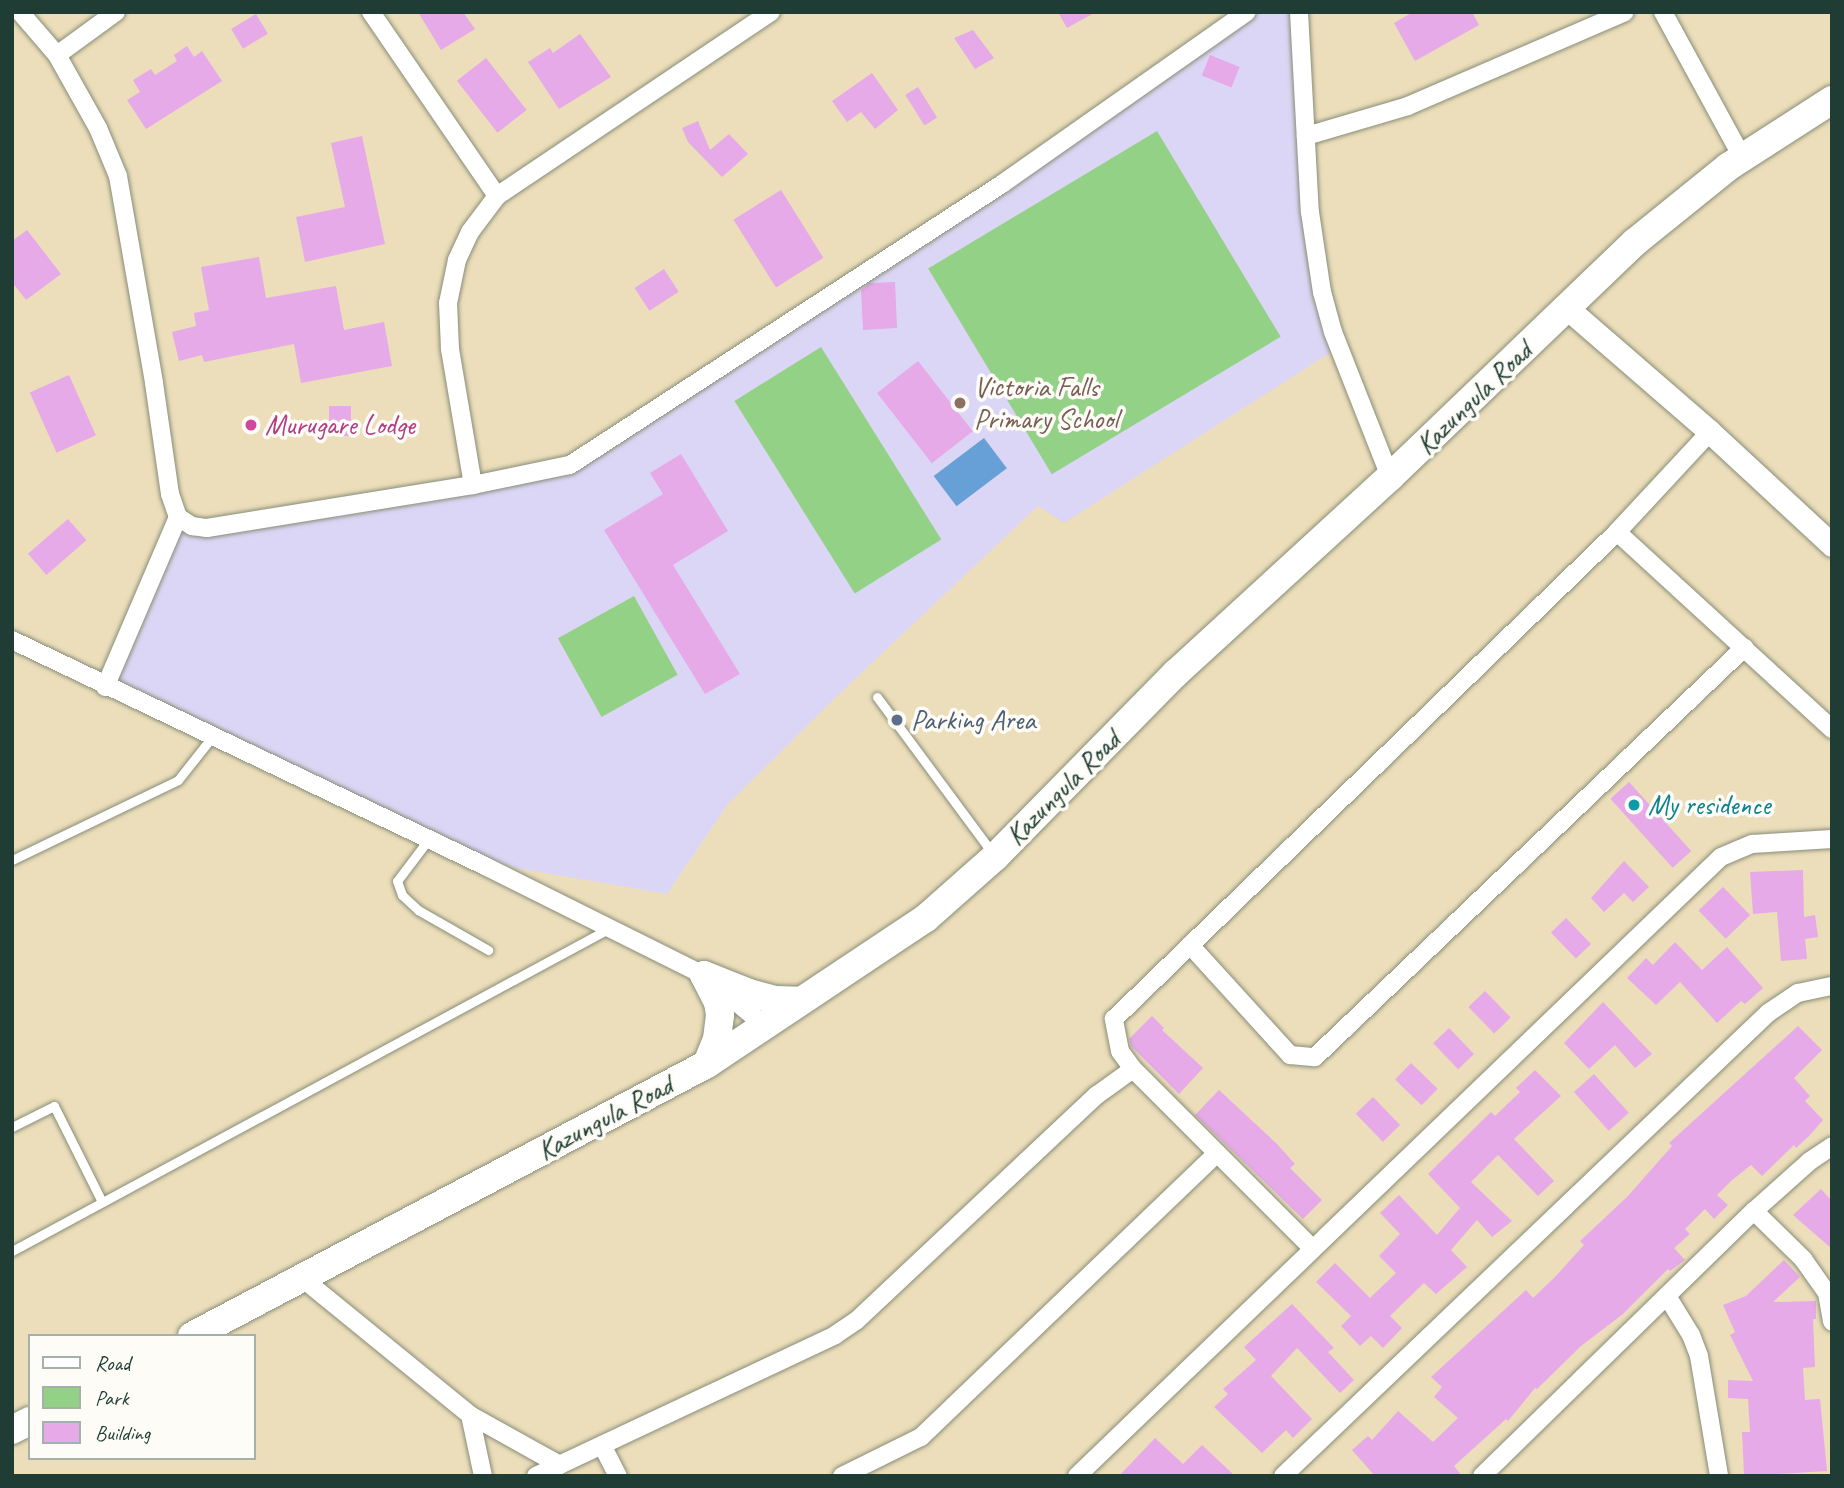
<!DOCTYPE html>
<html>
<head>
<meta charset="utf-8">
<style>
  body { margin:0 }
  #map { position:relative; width:1844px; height:1488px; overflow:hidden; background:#eddebb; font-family:Caveat,sans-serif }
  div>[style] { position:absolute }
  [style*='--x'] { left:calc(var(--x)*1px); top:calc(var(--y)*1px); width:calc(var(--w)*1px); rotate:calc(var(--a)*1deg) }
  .built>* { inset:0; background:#dcd6f6 }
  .green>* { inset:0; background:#93d186; transform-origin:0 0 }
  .water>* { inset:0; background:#66a0d6; transform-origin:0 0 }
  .building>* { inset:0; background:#e5aae7; transform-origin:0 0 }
  .roads { filter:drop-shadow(0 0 2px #868e78) drop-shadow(0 0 2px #868e78) }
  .service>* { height:9px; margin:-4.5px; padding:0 4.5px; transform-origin:4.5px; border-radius:4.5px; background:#fff }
  .minor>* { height:18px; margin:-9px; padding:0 9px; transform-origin:9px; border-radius:9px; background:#fff }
  .tertiary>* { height:23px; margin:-11.5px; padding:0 11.5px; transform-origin:11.5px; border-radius:11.5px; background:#fff }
  .primary>* { height:28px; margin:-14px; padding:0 14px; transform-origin:14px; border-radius:14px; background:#fff }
  .dots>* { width:19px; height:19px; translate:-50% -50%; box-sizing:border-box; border:4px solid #fdfcf7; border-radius:50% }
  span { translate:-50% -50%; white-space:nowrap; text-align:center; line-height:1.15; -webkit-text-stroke:7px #fdfcf7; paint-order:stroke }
  .education-label { font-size:28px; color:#785e54 }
  .left { translate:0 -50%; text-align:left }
  .street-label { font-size:28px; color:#1f3d34 }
  .hotel-label { font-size:28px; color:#b23c85 }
  .service-label { font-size:28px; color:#4e5e75 }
  .culture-label { font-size:28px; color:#0d838f }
  .frame { position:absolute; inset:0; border:14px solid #1f3d34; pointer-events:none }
  .legend { position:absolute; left:28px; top:1334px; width:228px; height:126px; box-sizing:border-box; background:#fdfcf7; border:2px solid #a4b0a9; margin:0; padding:9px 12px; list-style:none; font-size:21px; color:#1f3d34 }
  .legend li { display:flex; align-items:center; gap:14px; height:35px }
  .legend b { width:35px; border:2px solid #a4b0a9 }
</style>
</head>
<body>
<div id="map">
  <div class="built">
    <div style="clip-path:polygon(1247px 12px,1299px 12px,1310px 212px,1339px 347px,1064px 523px,1038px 506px,835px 698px,728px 804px,667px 894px,516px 868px,461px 852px,105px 687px,178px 517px,192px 526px,554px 469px)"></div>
  </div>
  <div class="green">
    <div style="left:1157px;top:131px;width:240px;height:267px;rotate:59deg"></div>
    <div style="left:821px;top:347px;width:227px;height:102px;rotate:58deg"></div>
    <div style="left:634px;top:596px;width:90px;height:87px;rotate:61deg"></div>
  </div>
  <div class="water">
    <div style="left:984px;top:438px;width:38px;height:63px;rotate:53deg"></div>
  </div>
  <div class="building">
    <div style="clip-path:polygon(418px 12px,463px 12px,475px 29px,441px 50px)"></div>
    <div style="clip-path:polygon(1058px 12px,1096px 12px,1067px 28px)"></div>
    <div style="clip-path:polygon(1413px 12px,1472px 12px,1479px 25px,1415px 61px,1394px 23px)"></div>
    <div style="left:256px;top:14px;width:23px;height:29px;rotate:59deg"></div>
    <div style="clip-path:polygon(973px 30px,994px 58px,975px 69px,954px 38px)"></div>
    <div style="clip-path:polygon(580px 34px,611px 77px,559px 109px,528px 62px,550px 48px,553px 53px)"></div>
    <div style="clip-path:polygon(187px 46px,194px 57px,202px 51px,222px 81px,146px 129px,127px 100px,140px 92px,133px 80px,151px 69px,155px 75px,177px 61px,174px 55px)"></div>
    <div style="left:1210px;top:55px;width:32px;height:22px;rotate:22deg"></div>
    <div style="left:486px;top:58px;width:66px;height:37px;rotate:52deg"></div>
    <div style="clip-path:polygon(872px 73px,898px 110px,875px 129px,861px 112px,847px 122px,832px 101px)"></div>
    <div style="left:918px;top:87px;width:36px;height:15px;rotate:58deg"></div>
    <div style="clip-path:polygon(698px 121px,710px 150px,729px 134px,748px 154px,722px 177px,688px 142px,682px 128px)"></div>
    <div style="clip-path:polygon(362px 136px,385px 244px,305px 262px,296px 217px,345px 207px,331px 143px)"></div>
    <div style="left:781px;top:190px;width:80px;height:56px;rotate:58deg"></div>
    <div style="clip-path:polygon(27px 230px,61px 274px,26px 300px,12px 282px,12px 241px)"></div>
    <div style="clip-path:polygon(259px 257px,266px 298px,336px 286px,344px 330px,384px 322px,392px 366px,301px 383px,294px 344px,204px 362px,202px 355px,179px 361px,172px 332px,196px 326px,194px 313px,209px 310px,201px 267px)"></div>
    <div style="left:664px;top:269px;width:27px;height:35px;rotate:57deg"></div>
    <div style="clip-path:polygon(895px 282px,897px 328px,863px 330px,861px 290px,870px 283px)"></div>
    <div style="left:918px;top:361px;width:89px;height:52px;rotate:52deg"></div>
    <div style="left:69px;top:375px;width:66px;height:43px;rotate:66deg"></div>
    <div style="left:329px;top:406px;width:22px;height:30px"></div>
    <div style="clip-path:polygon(681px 454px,728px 531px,673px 565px,740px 674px,705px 694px,604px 530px,663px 494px,650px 473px)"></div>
    <div style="left:68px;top:519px;width:28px;height:53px;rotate:49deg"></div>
    <div style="left:1629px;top:782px;width:93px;height:25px;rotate:48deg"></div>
    <div style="clip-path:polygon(1624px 861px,1649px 887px,1633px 902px,1624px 893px,1604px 912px,1591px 898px)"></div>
    <div style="clip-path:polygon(1803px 870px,1804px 917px,1815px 915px,1818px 937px,1805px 939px,1807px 959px,1781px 961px,1777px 912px,1753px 914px,1750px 872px)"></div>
    <div style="left:1723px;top:887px;width:39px;height:34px;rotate:46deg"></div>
    <div style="left:1566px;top:918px;width:36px;height:21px;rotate:46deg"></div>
    <div style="clip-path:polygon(1675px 942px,1702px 970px,1727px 947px,1763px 988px,1745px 1004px,1741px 1001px,1717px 1023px,1680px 982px,1656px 1005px,1627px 978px,1646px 958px,1653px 965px)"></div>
    <div style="left:1485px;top:991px;width:37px;height:23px;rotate:46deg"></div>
    <div style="clip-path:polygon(1603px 1002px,1652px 1054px,1635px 1068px,1615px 1045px,1589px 1069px,1564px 1043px)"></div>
    <div style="clip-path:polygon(1152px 1016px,1164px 1028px,1162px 1030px,1203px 1068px,1179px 1094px,1131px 1046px,1129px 1039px)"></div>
    <div style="clip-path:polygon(1798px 1026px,1822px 1050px,1794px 1078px,1810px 1096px,1805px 1101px,1823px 1120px,1809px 1136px,1796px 1148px,1794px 1145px,1762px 1176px,1751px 1165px,1731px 1181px,1717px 1195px,1728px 1205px,1714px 1219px,1705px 1209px,1685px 1229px,1690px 1234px,1674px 1248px,1685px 1260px,1670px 1271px,1668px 1269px,1623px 1314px,1581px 1346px,1537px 1389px,1535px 1388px,1508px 1421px,1506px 1419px,1454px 1466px,1462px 1476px,1375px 1476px,1352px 1450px,1368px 1436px,1372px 1440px,1398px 1411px,1433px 1442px,1458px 1418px,1434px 1397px,1442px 1387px,1431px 1377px,1526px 1290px,1533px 1298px,1555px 1277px,1584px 1245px,1580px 1241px,1628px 1196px,1672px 1146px,1669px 1143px)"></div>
    <div style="left:1449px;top:1028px;width:36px;height:22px;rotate:46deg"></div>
    <div style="left:1411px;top:1063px;width:37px;height:23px;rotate:44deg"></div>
    <div style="clip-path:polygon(1535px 1070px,1561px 1096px,1514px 1139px,1554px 1181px,1538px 1196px,1498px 1155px,1471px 1182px,1512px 1221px,1492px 1237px,1477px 1220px,1451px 1250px,1467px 1267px,1436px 1294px,1424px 1283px,1390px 1316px,1402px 1328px,1383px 1348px,1371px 1336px,1360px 1346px,1341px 1326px,1351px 1316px,1316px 1282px,1335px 1263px,1370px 1298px,1396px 1273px,1379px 1256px,1400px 1234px,1380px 1213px,1399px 1195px,1437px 1235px,1460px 1208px,1428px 1174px,1491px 1112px,1495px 1116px,1520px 1092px,1516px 1088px)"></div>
    <div style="left:1594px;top:1074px;width:52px;height:27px;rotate:48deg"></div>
    <div style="clip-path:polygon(1219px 1090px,1277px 1144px,1295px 1164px,1290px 1168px,1322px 1200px,1303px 1219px,1195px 1115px)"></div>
    <div style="left:1373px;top:1097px;width:39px;height:24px;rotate:46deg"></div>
    <div style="clip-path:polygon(1821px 1189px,1832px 1201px,1832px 1249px,1793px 1215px)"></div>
    <div style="clip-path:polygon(1784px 1260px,1800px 1277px,1773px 1302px,1816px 1301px,1816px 1319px,1813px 1319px,1815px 1367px,1803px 1368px,1805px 1400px,1820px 1399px,1827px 1471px,1744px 1476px,1742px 1432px,1750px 1432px,1748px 1399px,1728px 1398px,1728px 1380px,1753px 1381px,1730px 1335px,1735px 1332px,1723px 1305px,1746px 1296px)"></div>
    <div style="clip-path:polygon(1292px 1304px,1334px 1348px,1328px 1352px,1354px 1380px,1340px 1393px,1297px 1348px,1271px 1376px,1312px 1419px,1293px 1438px,1286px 1430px,1262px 1453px,1214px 1407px,1228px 1394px,1223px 1389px,1256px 1360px,1244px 1347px)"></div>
    <div style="clip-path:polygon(1155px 1438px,1183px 1464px,1202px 1445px,1235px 1476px,1119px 1476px)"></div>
  </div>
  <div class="roads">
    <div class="service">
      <div style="--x:877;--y:697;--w:197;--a:53.5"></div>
      <div style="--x:428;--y:840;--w:51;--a:127.1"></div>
      <div style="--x:397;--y:881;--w:15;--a:70"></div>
      <div style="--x:402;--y:895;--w:22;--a:43"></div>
      <div style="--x:418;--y:910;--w:81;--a:29.7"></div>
      <div style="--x:12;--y:860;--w:184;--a:-25.7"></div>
      <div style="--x:178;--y:780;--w:55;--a:-51.7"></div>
      <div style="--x:12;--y:1127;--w:47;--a:-26.6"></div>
      <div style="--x:54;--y:1106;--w:107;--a:63.4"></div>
      <div style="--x:12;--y:1251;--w:677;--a:-28.38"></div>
    </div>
    <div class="minor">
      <div style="--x:20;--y:12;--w:57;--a:49.3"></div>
      <div style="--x:57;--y:55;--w:84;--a:60.7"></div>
      <div style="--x:98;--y:128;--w:52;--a:67.4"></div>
      <div style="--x:118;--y:176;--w:210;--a:80.1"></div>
      <div style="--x:154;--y:383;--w:112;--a:81.8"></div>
      <div style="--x:170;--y:494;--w:24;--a:71"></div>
      <div style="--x:178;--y:517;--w:185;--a:113.2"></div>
      <div style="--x:371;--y:12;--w:223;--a:55.6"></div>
      <div style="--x:497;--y:196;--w:45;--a:126.9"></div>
      <div style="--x:470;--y:232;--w:31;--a:115"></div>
      <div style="--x:457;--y:260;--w:44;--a:101.8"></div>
      <div style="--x:448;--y:303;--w:46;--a:87.5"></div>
      <div style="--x:450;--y:349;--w:138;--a:80.4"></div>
      <div style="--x:1299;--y:12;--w:200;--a:86.9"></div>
      <div style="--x:1310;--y:212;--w:81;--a:81.5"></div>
      <div style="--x:1322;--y:292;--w:41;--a:74.6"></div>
      <div style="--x:1333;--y:332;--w:156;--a:68.5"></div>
      <div style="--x:1663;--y:12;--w:165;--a:61.4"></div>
      <div style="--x:57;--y:55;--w:73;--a:-36.1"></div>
      <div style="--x:1306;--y:136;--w:106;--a:-16.4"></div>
      <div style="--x:1408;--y:106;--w:236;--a:-23.4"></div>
      <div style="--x:497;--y:196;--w:330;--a:-33.9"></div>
      <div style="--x:178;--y:517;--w:17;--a:33"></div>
      <div style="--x:192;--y:526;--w:15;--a:8"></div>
      <div style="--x:207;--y:528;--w:269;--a:-9.2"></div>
      <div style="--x:473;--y:485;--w:99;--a:-11.7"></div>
      <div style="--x:570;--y:465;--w:515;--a:-33.04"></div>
      <div style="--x:1002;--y:184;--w:299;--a:-35.1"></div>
      <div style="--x:1617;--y:532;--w:292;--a:42.5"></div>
      <div style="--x:12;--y:640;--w:526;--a:25.54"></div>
      <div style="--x:487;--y:867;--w:242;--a:26.5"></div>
      <div style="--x:704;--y:975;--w:80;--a:39.9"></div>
      <div style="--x:1190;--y:945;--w:149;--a:47.7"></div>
      <div style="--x:1290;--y:1055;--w:25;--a:5"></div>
      <div style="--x:1315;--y:1057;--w:593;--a:-43.63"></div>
      <div style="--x:1754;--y:1211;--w:69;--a:44.4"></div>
      <div style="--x:1803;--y:1259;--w:42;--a:54.8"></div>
      <div style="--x:1827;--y:1293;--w:29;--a:80"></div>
      <div style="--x:1313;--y:1249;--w:255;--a:-135"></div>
      <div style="--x:1133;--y:1069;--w:22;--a:-126"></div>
      <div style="--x:1120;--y:1051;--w:33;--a:-101"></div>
      <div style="--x:1114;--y:1019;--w:700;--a:-44.07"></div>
      <div style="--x:1617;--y:532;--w:137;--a:-47.1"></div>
      <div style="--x:302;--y:1278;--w:217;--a:39.2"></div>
      <div style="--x:470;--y:1415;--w:103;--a:29.1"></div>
      <div style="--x:1667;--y:1296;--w:46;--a:58.4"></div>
      <div style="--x:1691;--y:1335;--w:22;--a:69"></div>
      <div style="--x:1699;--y:1356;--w:122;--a:80.5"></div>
      <div style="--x:470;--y:1415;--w:62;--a:78"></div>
      <div style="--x:602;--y:1445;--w:35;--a:63"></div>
      <div style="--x:536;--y:1476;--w:331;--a:-25.2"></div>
      <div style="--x:835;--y:1335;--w:25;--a:-34"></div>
      <div style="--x:856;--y:1321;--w:330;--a:-43.2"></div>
      <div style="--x:1097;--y:1095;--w:44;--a:-35.8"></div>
      <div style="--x:842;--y:1476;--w:88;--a:-26.3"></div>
      <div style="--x:921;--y:1437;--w:410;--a:-43.8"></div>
      <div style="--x:1077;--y:1476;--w:893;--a:-43.87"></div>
      <div style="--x:1721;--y:857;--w:34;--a:-23"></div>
      <div style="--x:1752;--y:844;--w:80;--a:-3.6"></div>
      <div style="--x:1283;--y:1476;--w:671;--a:-43.67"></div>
      <div style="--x:1768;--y:1013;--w:36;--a:-34"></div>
      <div style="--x:1798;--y:993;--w:35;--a:-12"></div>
      <div style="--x:1482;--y:1476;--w:380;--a:-44.3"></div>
      <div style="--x:1754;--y:1211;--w:75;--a:-41.8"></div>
      <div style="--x:1810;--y:1161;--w:27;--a:-34"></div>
    </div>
    <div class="tertiary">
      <div style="--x:1567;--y:308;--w:189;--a:40.9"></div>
      <div style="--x:1710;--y:432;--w:166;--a:42.8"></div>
    </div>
    <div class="primary">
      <div style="--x:704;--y:975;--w:48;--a:21.8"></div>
      <div style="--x:749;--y:993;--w:28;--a:15"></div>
      <div style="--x:776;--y:1000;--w:24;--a:2"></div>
      <div style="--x:704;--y:975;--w:30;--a:63"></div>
      <div style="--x:718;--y:1002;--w:13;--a:81"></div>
      <div style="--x:720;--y:1015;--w:24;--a:97"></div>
      <div style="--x:717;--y:1039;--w:27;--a:112"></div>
      <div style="--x:192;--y:1336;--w:582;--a:-27.84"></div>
      <div style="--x:707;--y:1064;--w:263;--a:-33.7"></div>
      <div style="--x:926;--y:918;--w:92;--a:-41.5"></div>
      <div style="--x:995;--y:857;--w:258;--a:-45.5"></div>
      <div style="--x:1176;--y:673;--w:290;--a:-42.5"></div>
      <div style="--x:1390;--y:477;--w:339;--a:-43.8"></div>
      <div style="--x:1635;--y:242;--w:119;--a:-38.9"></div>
      <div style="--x:1728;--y:167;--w:124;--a:-32.8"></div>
      <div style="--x:12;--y:1430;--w:20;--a:-27"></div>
    </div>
  </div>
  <div class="dots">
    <div style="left:960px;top:403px;background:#8d6e63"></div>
    <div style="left:251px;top:425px;background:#d1479c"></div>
    <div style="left:897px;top:720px;background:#5c6f8a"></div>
    <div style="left:1634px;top:805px;background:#0f9aa8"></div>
  </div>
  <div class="education-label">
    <span class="left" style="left:974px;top:403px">Victoria Falls<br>Primary School</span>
  </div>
  <div class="street-label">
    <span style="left:1474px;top:398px;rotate:-44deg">Kazungula Road</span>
    <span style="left:1063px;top:788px;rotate:-45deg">Kazungula Road</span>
    <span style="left:605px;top:1118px;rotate:-28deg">Kazungula Road</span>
  </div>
  <div class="hotel-label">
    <span class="left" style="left:265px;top:425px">Murugare Lodge</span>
  </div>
  <div class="service-label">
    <span class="left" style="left:911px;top:720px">Parking Area</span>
  </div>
  <div class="culture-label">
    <span class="left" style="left:1648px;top:805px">My residence</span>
  </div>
  <div class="frame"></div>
  <ul class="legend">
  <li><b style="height:9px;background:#fff"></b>Road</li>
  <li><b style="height:19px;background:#93d186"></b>Park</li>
  <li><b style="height:19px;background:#e5aae7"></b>Building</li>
  </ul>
</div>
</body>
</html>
